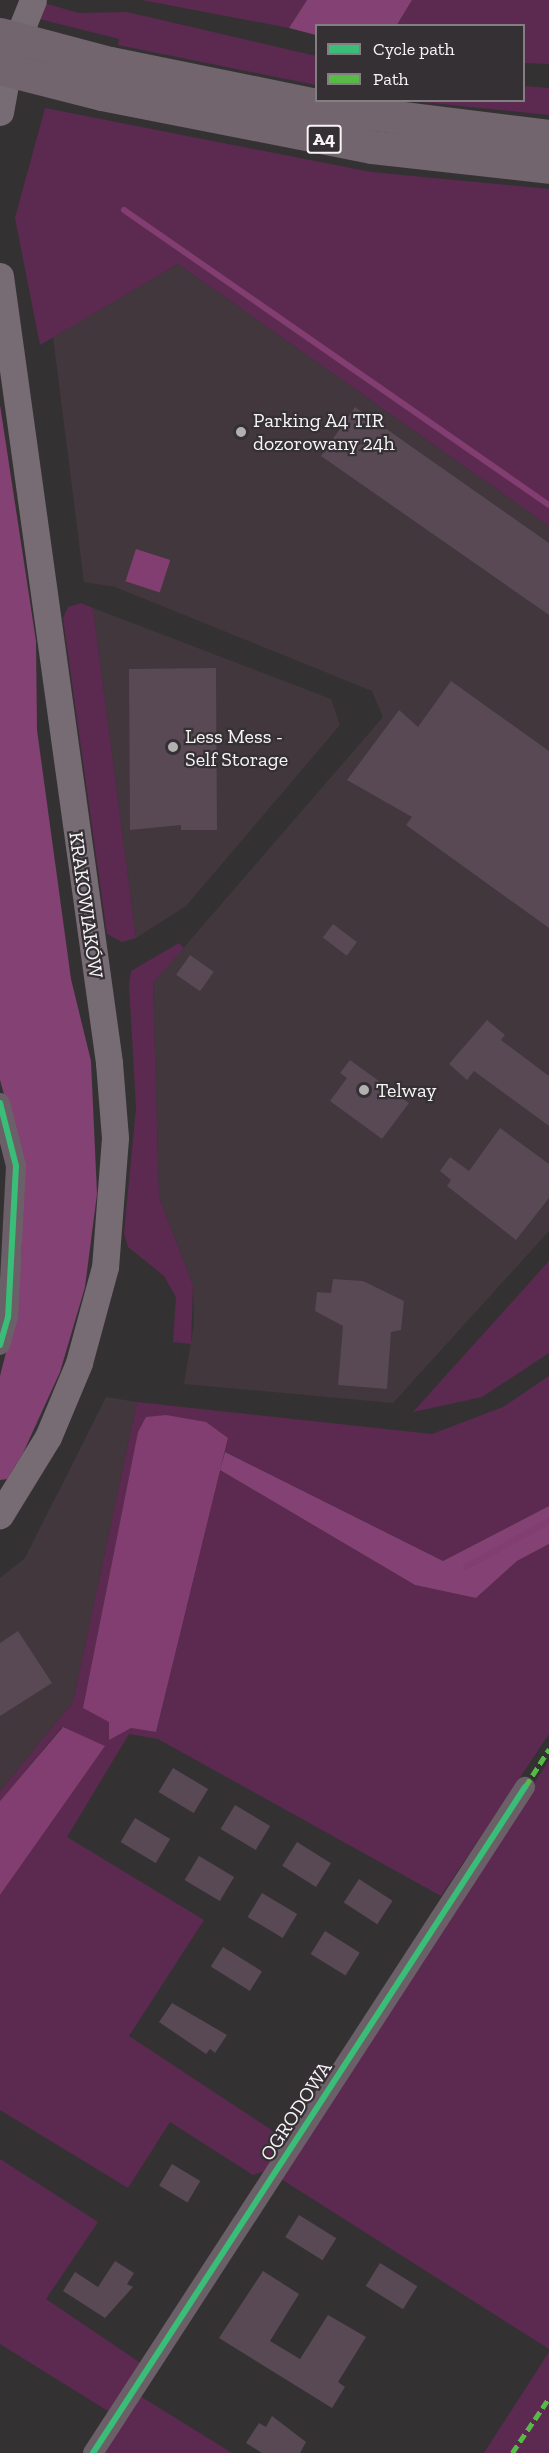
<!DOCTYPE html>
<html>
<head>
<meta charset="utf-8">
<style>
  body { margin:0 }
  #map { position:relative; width:549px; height:2453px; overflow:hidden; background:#343133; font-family:"Zilla Slab",serif }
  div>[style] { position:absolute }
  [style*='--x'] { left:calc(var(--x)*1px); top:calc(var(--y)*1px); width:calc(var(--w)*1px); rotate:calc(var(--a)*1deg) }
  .built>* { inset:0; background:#41373d }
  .green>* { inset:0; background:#5c2a50 }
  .forest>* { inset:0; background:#844173 }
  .water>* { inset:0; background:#823d71; transform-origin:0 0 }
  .stream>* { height:6px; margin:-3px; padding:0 3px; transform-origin:3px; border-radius:3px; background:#823d71 }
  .building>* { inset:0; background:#584954; transform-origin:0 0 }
  .minor>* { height:20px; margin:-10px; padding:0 10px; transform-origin:10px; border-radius:10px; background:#6b6068 }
  .secondary>* { height:27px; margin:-13.5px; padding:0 13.5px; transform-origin:13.5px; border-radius:13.5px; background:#776b74 }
  .motorway>* { height:33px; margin:-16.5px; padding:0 16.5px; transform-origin:16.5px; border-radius:16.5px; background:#72656e }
  .motorway-bridge>* { height:33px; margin:-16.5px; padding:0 16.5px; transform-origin:16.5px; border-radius:16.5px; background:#72656e }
  .quiet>* { height:4.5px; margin-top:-2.25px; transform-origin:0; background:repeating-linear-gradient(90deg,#58b947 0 9px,transparent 0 13.5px) }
  .cycleway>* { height:6px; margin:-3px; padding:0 3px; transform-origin:3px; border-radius:3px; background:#3abd76 }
  .dots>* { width:16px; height:16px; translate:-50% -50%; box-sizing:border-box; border:3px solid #353034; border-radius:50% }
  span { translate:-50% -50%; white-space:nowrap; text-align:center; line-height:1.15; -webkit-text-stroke:4.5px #353034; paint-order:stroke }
  .shield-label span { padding:2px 4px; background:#353034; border:2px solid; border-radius:4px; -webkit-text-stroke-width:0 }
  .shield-label { font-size:18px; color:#f7f4f6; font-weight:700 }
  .poi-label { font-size:20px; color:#f7f4f6 }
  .left { translate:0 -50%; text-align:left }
  .street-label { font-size:20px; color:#f7f4f6 }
  .legend { position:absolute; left:315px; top:24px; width:210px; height:78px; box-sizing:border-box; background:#353034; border:2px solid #837e82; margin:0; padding:8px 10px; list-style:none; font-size:18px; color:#f7f4f6 }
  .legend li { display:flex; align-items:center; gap:12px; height:30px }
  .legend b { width:30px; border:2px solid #837e82 }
</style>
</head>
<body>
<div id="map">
  <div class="built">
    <div style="clip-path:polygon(178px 264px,549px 526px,549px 1231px,393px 1403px,184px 1384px,194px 1324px,193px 1285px,159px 1197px,153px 983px,383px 717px,372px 691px,115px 587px,84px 582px,53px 337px)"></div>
    <div style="clip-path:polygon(93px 608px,331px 699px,340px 725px,186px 906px,136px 938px)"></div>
    <div style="clip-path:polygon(106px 1397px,137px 1402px,73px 1702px,0 1791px,0 1578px,25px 1558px)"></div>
  </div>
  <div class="green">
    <div style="clip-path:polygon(142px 0,307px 0,289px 28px)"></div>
    <div style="clip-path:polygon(412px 0,549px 0,549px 64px,524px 63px,524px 26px,397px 26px)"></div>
    <div style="clip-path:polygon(40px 2px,79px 13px,127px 12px,316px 56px,316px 85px,118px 45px,119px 39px,35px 18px)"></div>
    <div style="clip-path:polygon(524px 86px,549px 88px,549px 115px,412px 101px,524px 100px)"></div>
    <div style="clip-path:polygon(45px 108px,371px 172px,549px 189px,549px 526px,178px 264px,40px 345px,15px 218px)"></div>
    <div style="clip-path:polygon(81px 603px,93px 608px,136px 938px,122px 942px,107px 934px,63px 618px,68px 607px)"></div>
    <div style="clip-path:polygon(179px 943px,184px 948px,153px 983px,159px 1197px,193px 1285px,191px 1344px,173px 1342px,176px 1297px,164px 1276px,128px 1247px,124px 1233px,136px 1108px,129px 984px,131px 971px)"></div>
    <div style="clip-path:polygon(549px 1261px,549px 1353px,482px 1397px,413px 1412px)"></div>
    <div style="clip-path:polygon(549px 1376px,549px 1506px,443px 1561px,225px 1452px,228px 1438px,109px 1722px,118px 1732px,131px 1728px,156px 1732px,220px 1470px,415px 1585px,476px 1598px,517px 1561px,549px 1544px,549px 1734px,441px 1896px,158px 1739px,129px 1734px,67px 1837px,204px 1920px,129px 2036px,285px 2139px,267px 2170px,253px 2175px,170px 2122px,128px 2188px,0 2110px,0 1895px,61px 1807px,62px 1727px,0 1801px,0 1791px,73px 1702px,137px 1402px,432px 1434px,503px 1407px)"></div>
    <div style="clip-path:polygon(549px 1760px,549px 2349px,281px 2179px)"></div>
    <div style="clip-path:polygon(0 2159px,98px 2222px,46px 2299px,142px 2364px,108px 2411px,0 2344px)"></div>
    <div style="clip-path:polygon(549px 2352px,549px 2453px,484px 2453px)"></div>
    <div style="clip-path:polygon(140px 2396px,232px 2453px,103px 2453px)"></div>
  </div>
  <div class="forest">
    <div style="clip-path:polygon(307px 0,412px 0,397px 25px,316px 26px,316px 35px,289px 28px)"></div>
    <div style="clip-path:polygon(0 405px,36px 641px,37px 730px,71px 979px,91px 1061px,97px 1194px,85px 1287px,60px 1372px,23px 1453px,7px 1479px,0 1480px,0 1376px,15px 1317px,22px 1245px,21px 1156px,0 1080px)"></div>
    <div style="clip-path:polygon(225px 1452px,443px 1561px,549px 1506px,549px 1544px,517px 1561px,476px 1598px,415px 1585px,220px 1470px)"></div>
  </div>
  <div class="water">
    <div style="left:136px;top:549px;width:36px;height:34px;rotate:18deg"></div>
    <div style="clip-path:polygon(166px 1415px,206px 1422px,228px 1438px,156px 1732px,131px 1728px,109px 1740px,109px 1722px,83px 1708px,138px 1432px,146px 1417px)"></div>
    <div style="clip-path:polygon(63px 1727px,105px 1746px,0 1895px,0 1801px)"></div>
  </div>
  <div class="stream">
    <div style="--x:124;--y:210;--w:517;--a:34.77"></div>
    <div style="--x:466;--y:1567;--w:95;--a:-29"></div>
  </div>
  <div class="building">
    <div style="clip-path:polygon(355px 407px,549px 543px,549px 615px,321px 456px)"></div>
    <div style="clip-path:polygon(216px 668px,217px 830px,181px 830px,181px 825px,130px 830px,129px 669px)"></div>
    <div style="clip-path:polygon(451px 681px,549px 751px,549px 928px,406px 825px,412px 817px,347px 780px,399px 710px,418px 727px)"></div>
    <div style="left:333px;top:924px;width:30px;height:17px;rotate:37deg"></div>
    <div style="left:190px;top:955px;width:29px;height:24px;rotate:35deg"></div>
    <div style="clip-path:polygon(487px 1020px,505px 1035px,501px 1040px,549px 1076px,549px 1126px,474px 1071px,467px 1080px,449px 1064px)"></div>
    <div style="clip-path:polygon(350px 1060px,409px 1103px,382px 1139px,330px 1101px,347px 1078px,340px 1073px)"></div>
    <div style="clip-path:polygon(500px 1128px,549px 1164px,549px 1198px,516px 1240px,447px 1186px,451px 1180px,440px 1171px,450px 1157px,469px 1171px)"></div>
    <div style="clip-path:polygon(333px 1279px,363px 1281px,404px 1301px,401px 1330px,391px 1332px,387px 1389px,338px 1385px,343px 1326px,315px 1311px,317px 1292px,331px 1293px)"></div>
    <div style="clip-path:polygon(18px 1631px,52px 1683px,0 1716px,0 1643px)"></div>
    <div style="left:173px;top:1768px;width:41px;height:28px;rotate:31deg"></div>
    <div style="left:235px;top:1805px;width:41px;height:28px;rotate:31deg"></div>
    <div style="left:135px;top:1818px;width:41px;height:28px;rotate:31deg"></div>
    <div style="left:297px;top:1842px;width:40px;height:28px;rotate:32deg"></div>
    <div style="left:199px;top:1856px;width:41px;height:28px;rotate:31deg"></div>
    <div style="left:359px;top:1879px;width:40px;height:28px;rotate:33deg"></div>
    <div style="left:262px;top:1893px;width:41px;height:28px;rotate:31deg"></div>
    <div style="left:325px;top:1931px;width:41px;height:27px;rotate:32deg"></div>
    <div style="left:223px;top:1947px;width:46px;height:23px;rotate:32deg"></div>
    <div style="clip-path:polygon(172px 2003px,227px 2035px,215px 2053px,210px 2049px,206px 2054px,159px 2022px)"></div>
    <div style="left:172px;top:2164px;width:33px;height:25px;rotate:31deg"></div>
    <div style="left:299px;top:2215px;width:44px;height:26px;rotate:32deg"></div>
    <div style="clip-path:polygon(115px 2261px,134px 2273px,127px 2284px,133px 2287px,105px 2318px,63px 2291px,75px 2272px,98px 2287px)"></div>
    <div style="left:380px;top:2263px;width:44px;height:27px;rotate:32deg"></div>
    <div style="clip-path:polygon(263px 2271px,299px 2294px,270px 2341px,300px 2359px,328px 2315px,366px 2337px,338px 2382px,345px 2387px,332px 2408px,219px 2338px)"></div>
    <div style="clip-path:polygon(272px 2416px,306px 2442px,300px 2453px,262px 2453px,246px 2443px,259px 2423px,266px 2427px)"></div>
  </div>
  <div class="minor">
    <div style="--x:0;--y:1103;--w:65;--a:75.7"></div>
    <div style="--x:16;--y:1166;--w:151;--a:93"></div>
    <div style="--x:8;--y:1317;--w:29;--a:106"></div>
    <div style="--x:93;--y:2453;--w:794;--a:-57.03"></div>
  </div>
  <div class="secondary">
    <div style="--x:0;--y:112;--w:56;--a:-79.7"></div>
    <div style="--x:10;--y:57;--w:61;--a:-68"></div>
    <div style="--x:0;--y:276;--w:795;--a:82.11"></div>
    <div style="--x:109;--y:1063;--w:75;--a:85.4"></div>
    <div style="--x:115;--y:1138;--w:129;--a:94.4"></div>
    <div style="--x:105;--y:1267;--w:99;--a:105.2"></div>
    <div style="--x:79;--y:1363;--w:80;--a:112.7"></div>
    <div style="--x:48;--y:1437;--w:92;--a:121.6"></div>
  </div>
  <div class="motorway">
    <div style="--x:110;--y:63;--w:235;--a:11.5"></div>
    <div style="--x:340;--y:110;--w:211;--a:7.1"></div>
    <div style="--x:102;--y:94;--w:275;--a:11.1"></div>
    <div style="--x:372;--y:147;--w:178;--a:6.4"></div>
  </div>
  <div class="motorway-bridge">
    <div style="--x:0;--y:34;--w:114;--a:14.8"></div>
    <div style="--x:0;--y:68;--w:105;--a:14.3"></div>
  </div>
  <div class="quiet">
    <div style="--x:525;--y:1787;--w:45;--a:-57.7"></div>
    <div style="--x:512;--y:2453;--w:66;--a:-56.1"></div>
  </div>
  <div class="cycleway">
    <div style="--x:0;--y:1103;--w:65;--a:75.7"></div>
    <div style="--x:16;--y:1166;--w:151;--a:93"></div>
    <div style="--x:8;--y:1317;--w:29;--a:106"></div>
    <div style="--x:93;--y:2453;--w:794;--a:-57.03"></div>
  </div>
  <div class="dots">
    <div style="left:241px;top:432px;background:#b3b0b2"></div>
    <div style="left:173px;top:747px;background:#b3b0b2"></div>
    <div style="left:364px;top:1090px;background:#b3b0b2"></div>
  </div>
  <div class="shield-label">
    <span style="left:324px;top:139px">A4</span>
  </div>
  <div class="poi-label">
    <span class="left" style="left:253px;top:432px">Parking A4 TIR<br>dozorowany 24h</span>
    <span class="left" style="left:185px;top:748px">Less Mess -<br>Self Storage</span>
    <span class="left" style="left:376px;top:1090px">Telway</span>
  </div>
  <div class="street-label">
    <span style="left:86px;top:905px;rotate:82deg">KRAKOWIAKÓW</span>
    <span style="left:296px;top:2111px;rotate:-57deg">OGRODOWA</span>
  </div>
  <ul class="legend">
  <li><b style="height:8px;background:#3abd76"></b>Cycle path</li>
  <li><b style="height:8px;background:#58b947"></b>Path</li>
  </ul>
</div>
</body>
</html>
